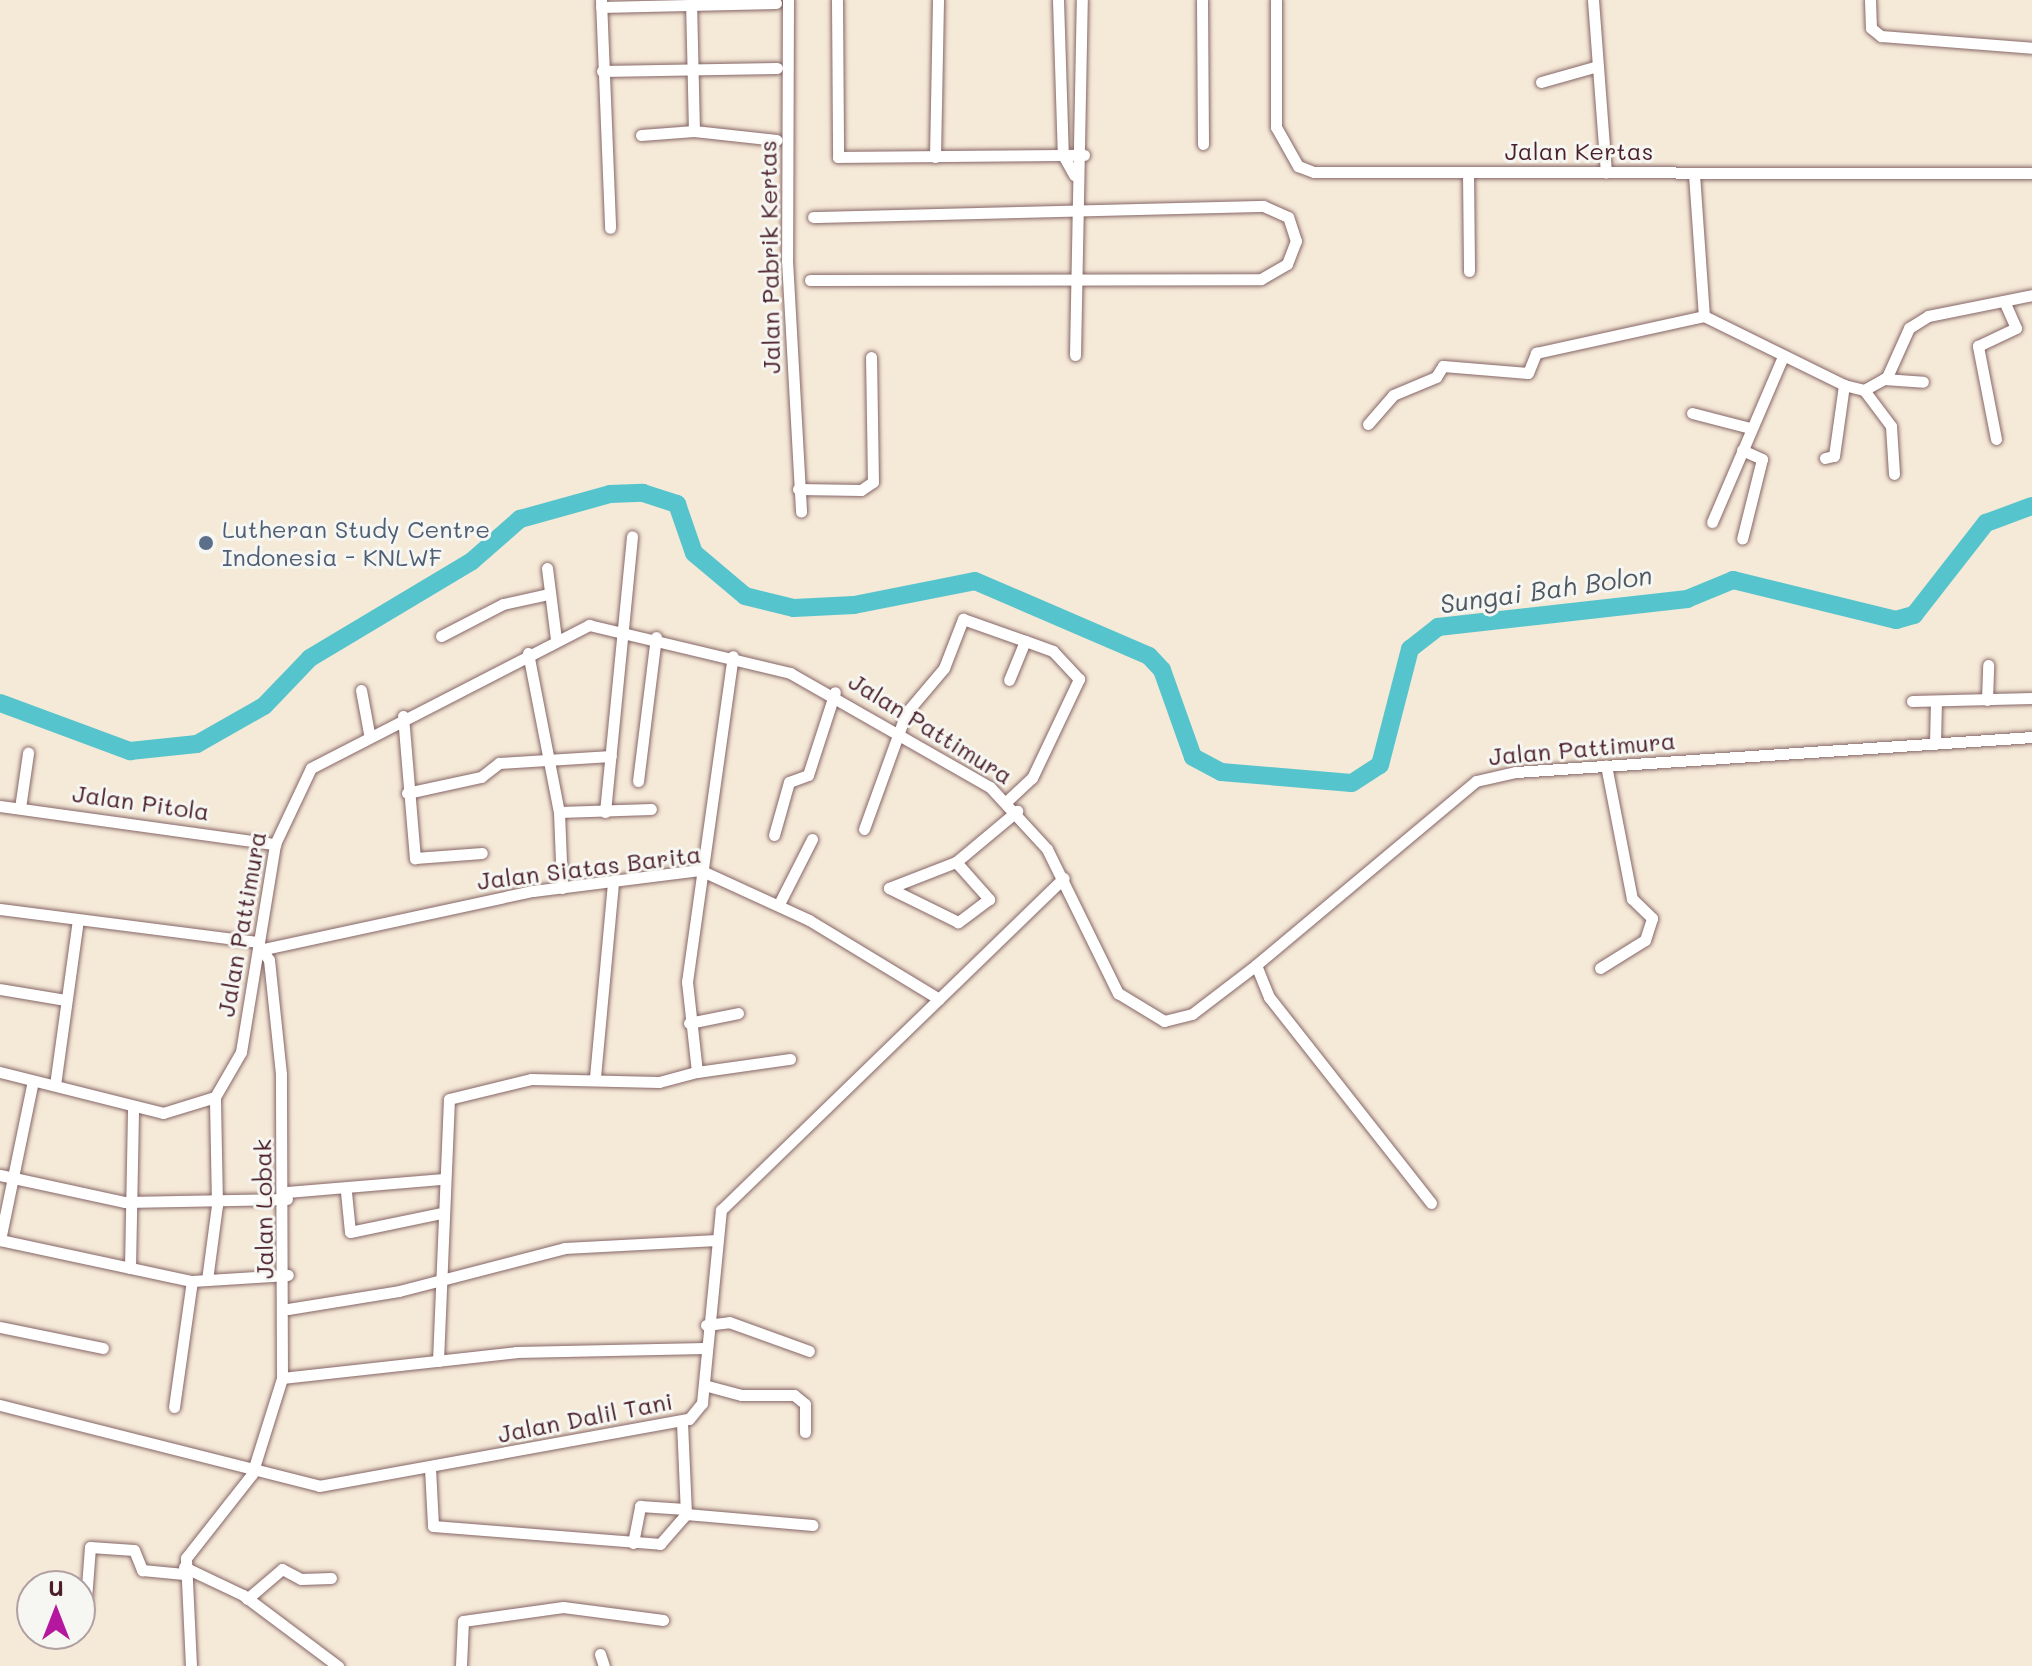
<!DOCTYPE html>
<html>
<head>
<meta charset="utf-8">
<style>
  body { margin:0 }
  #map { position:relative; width:2032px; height:1666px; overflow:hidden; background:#f5e9d7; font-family:Mali,sans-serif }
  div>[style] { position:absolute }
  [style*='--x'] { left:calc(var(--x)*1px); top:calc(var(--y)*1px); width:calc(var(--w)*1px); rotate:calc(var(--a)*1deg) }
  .river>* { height:18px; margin:-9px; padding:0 9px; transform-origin:9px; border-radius:9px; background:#56c4cc }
  .roads { filter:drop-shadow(0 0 2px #866667) drop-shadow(0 0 2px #866667) }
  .minor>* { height:11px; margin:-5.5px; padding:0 5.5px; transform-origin:5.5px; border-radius:5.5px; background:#fff }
  .dots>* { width:22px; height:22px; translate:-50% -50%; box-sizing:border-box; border:4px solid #f6f6f2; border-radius:50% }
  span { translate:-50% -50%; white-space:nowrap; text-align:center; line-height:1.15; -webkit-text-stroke:6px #f6f6f2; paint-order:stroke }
  .street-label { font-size:24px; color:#4a1f2b }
  .service-label { font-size:24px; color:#4e5e75 }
  .left { translate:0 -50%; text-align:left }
  .water-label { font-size:26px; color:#4e5963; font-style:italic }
  .north { position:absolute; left:16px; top:1570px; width:80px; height:80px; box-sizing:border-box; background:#f6f6f2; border:2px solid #b1a0a2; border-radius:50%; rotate:0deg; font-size:22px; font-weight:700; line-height:32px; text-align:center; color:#4a1f2b }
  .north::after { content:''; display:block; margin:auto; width:28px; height:36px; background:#b5179e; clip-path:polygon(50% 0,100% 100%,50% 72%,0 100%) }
</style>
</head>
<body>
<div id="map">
  <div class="river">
    <div style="--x:0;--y:703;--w:139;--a:20.3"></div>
    <div style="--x:130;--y:751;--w:67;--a:-6"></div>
    <div style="--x:197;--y:744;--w:77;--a:-29.6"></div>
    <div style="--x:264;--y:706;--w:66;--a:-46.2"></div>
    <div style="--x:310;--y:658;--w:189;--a:-30.9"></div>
    <div style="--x:472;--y:561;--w:64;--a:-41.2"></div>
    <div style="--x:520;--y:519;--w:93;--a:-15.5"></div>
    <div style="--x:610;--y:494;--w:33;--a:-2"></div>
    <div style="--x:643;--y:493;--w:36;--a:18"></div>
    <div style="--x:677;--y:504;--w:52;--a:70.9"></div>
    <div style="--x:694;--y:553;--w:67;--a:40.1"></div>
    <div style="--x:745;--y:596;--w:50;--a:13.8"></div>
    <div style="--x:794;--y:608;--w:60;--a:-2.9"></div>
    <div style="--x:854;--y:605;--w:123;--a:-11.2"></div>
    <div style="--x:975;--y:581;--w:189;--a:23.3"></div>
    <div style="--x:1149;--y:656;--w:19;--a:47"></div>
    <div style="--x:1162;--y:670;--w:92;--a:70.4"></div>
    <div style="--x:1193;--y:757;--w:32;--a:28"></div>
    <div style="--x:1221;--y:772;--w:131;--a:4.8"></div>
    <div style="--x:1352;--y:783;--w:33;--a:-33"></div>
    <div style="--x:1380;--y:765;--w:120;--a:-75.5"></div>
    <div style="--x:1410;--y:649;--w:36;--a:-38"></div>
    <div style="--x:1438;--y:627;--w:251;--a:-6.4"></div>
    <div style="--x:1687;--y:599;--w:50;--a:-22.4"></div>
    <div style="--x:1733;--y:580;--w:168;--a:13.8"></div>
    <div style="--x:1896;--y:620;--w:19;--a:-16"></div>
    <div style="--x:1914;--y:615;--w:117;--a:-52"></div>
    <div style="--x:1986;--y:523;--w:49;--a:-20.3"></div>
  </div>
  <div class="roads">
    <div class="minor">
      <div style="--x:601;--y:0;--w:228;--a:87.7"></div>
      <div style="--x:691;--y:0;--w:131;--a:88.7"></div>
      <div style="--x:694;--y:131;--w:83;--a:6.2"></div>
      <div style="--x:788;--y:0;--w:260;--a:90.2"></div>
      <div style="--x:787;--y:260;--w:252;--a:86.8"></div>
      <div style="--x:837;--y:0;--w:157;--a:89.6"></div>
      <div style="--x:838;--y:157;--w:246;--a:-0.5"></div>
      <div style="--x:1058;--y:0;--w:155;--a:88.2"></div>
      <div style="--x:1063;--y:155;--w:23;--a:61"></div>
      <div style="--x:1202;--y:0;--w:144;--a:89.6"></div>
      <div style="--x:1276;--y:0;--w:127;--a:90"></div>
      <div style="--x:1276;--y:127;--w:45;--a:60.6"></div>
      <div style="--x:1298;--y:166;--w:17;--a:21"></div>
      <div style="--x:1314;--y:172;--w:718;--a:0.08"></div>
      <div style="--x:1593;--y:0;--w:173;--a:85.7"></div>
      <div style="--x:1870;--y:0;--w:28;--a:88"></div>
      <div style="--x:1871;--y:28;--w:13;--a:39"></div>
      <div style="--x:1881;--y:36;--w:151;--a:4.5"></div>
      <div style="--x:601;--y:7;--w:175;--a:-1.3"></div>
      <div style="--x:602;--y:71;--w:175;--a:-1"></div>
      <div style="--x:1541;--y:82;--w:59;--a:-15.7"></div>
      <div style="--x:641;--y:135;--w:53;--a:-4.3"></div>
      <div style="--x:935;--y:157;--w:157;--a:-88.9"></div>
      <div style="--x:1468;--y:173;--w:98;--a:89.4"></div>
      <div style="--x:1694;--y:174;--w:142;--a:86"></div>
      <div style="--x:1704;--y:316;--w:156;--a:26.2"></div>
      <div style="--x:1844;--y:385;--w:21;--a:14"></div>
      <div style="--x:1864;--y:390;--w:26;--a:-29"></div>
      <div style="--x:1887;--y:377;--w:54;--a:-65.8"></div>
      <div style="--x:1909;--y:328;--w:22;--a:-32"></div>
      <div style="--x:1928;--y:316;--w:106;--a:-11.4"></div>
      <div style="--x:810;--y:280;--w:451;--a:-0.1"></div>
      <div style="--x:1261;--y:279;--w:30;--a:-30"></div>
      <div style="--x:1287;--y:264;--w:25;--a:-69"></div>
      <div style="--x:1296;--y:241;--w:25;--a:-108"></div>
      <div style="--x:1288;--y:217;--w:27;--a:-156"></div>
      <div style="--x:1263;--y:206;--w:450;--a:178.6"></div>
      <div style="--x:1075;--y:355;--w:355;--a:-88.9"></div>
      <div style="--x:1884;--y:379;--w:39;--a:4"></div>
      <div style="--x:1864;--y:390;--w:45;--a:53.1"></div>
      <div style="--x:1891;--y:426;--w:48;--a:86.4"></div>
      <div style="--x:1692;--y:413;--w:60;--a:14.5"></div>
      <div style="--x:1368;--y:424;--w:38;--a:-49"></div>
      <div style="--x:1393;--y:395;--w:47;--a:-22.7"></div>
      <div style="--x:1436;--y:377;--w:13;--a:-58"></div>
      <div style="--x:1443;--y:366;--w:85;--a:4.7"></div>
      <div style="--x:1528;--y:373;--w:22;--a:-68"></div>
      <div style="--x:1536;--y:353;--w:172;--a:-12.4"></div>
      <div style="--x:1996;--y:439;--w:95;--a:-101"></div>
      <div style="--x:1978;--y:346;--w:42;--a:-25.3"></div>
      <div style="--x:2016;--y:328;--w:27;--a:-114"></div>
      <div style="--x:1742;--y:450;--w:22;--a:24"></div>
      <div style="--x:1762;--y:459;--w:82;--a:104"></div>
      <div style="--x:1825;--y:458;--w:9;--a:-13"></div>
      <div style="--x:1834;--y:456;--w:72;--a:-82"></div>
      <div style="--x:798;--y:489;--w:63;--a:0.9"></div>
      <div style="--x:861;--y:490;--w:14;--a:-34"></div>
      <div style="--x:873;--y:482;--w:125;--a:-90.9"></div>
      <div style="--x:1712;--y:522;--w:181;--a:-66.8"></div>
      <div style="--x:547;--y:568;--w:72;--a:82.8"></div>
      <div style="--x:441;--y:636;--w:70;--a:-27.3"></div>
      <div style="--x:503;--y:604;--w:46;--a:-12.5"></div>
      <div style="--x:528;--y:653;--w:162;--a:79"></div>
      <div style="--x:559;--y:812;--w:76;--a:87.7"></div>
      <div style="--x:361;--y:690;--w:44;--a:79.5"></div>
      <div style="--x:1987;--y:700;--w:35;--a:-88"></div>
      <div style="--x:1912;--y:701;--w:120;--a:-1.4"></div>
      <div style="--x:403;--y:716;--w:143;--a:85.2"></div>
      <div style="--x:415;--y:858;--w:67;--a:-4.3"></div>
      <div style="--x:1935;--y:744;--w:43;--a:-88.7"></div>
      <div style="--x:638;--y:781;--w:145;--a:-82.9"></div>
      <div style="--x:407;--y:793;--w:76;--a:-12.2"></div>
      <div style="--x:481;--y:777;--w:23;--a:-38"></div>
      <div style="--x:499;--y:763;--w:112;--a:-3.6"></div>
      <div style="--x:1007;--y:801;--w:34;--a:-43"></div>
      <div style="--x:1032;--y:778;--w:110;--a:-64.6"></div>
      <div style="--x:1079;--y:679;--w:38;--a:-133"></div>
      <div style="--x:1053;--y:651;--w:30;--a:-160"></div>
      <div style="--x:0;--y:806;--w:278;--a:7.9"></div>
      <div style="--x:20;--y:808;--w:56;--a:-81.7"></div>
      <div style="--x:559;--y:812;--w:92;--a:-1.9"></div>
      <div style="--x:605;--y:812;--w:277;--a:-84.4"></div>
      <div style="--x:864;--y:829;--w:123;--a:-70.1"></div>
      <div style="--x:906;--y:713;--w:59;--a:-49.8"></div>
      <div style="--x:944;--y:668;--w:53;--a:-68.8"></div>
      <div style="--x:963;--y:619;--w:66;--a:19.5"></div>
      <div style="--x:1025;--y:641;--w:42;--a:112.3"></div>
      <div style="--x:774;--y:835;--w:55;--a:-74.2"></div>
      <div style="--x:789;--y:782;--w:20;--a:-20"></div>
      <div style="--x:808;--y:775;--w:87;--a:-72"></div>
      <div style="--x:956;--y:862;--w:50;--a:48.3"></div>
      <div style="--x:989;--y:899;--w:39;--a:143"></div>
      <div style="--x:958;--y:922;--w:77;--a:-153.8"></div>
      <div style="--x:889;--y:888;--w:72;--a:-21.2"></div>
      <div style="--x:956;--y:862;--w:80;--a:-39.9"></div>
      <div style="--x:779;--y:904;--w:73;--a:-63.1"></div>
      <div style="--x:0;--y:909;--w:259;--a:7.3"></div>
      <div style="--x:264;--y:949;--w:275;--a:-12.2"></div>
      <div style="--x:533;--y:891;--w:168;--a:-7.2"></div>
      <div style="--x:700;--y:870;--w:120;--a:24.6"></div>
      <div style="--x:809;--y:920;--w:152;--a:31.3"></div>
      <div style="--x:1256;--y:965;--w:35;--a:68"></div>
      <div style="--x:1269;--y:997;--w:262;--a:51.8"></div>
      <div style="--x:1600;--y:968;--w:53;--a:-31.9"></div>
      <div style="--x:1645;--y:940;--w:23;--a:-72"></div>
      <div style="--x:1652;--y:918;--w:28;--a:-136"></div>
      <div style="--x:1632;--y:899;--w:136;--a:-101"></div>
      <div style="--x:0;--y:989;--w:67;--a:9.5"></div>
      <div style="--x:689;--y:1023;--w:50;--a:-11.5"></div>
      <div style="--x:0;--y:1072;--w:168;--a:14.1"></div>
      <div style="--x:163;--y:1113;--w:54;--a:-17.1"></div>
      <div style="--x:215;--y:1097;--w:52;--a:-60"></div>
      <div style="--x:241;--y:1052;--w:211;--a:-80.7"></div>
      <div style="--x:275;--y:844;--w:84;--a:-64.7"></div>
      <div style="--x:311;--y:768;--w:313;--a:-27.2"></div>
      <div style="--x:589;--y:625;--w:207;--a:13.4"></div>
      <div style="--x:790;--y:673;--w:230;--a:29.7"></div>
      <div style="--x:990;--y:787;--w:84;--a:47.4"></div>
      <div style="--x:1047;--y:849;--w:161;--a:63.8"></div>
      <div style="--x:1118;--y:993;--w:54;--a:31.3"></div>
      <div style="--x:1164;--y:1021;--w:29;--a:-14"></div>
      <div style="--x:1192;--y:1014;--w:81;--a:-37.4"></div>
      <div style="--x:1256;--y:965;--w:287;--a:-39.9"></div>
      <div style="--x:1476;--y:781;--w:41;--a:-12.7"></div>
      <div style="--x:1516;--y:772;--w:517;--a:-3.88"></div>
      <div style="--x:697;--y:1072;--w:94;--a:-8"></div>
      <div style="--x:595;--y:1077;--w:195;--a:-84.7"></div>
      <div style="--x:55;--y:1085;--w:167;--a:-82.1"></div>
      <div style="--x:0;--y:1175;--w:128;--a:12.2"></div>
      <div style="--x:125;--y:1202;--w:162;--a:-1.1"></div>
      <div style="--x:287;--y:1192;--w:157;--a:-4.8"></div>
      <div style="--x:346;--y:1192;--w:40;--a:84.3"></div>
      <div style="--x:350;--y:1232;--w:94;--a:-11.7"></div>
      <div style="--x:0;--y:1240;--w:196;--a:12.1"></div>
      <div style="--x:192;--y:1281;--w:96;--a:-3.6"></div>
      <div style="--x:0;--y:1240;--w:162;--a:-78.3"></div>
      <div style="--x:130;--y:1268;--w:161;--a:-88.9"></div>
      <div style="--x:207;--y:1280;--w:76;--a:-82.4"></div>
      <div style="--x:217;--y:1205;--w:108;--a:-91.1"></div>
      <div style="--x:288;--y:1309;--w:112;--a:-9.2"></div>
      <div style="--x:399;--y:1291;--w:171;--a:-14.5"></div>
      <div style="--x:565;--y:1248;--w:151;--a:-3"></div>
      <div style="--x:706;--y:1325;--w:23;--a:-7"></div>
      <div style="--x:729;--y:1322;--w:85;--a:19.9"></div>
      <div style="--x:0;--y:1327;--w:105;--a:11.5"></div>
      <div style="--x:438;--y:1361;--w:262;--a:-87.6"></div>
      <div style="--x:449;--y:1099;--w:84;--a:-13.7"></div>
      <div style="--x:531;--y:1079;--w:128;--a:1.3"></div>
      <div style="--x:659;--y:1082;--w:39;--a:-15"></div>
      <div style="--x:697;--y:1072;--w:91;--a:-96.3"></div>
      <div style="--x:687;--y:982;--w:329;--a:-82"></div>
      <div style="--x:282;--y:1378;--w:235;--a:-6.3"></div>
      <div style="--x:516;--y:1352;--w:189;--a:-1.2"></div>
      <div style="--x:704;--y:1385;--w:39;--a:15"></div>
      <div style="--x:742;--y:1395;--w:52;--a:0"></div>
      <div style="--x:794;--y:1395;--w:14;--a:39"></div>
      <div style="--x:805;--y:1404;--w:28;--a:90"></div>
      <div style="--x:0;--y:1405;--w:329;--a:14.2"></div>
      <div style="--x:319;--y:1486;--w:376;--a:-10.3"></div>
      <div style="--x:689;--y:1419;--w:21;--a:-51"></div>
      <div style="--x:702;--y:1403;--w:194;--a:-84.4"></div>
      <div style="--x:721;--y:1210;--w:477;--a:-44.1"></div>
      <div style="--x:174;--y:1407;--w:127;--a:-81.9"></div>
      <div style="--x:430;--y:1468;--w:58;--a:87"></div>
      <div style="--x:433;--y:1526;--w:228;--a:4.5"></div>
      <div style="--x:660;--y:1544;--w:40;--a:-49"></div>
      <div style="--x:686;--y:1514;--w:93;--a:-92.5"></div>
      <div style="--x:686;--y:1514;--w:127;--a:5"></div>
      <div style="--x:633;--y:1543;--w:38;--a:-79"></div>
      <div style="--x:640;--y:1506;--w:45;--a:3.8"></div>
      <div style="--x:184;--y:1567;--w:65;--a:25.4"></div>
      <div style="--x:243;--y:1595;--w:119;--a:36.8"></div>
      <div style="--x:247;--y:1599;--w:46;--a:-40.6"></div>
      <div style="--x:282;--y:1569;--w:21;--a:28"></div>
      <div style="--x:301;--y:1579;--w:30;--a:-2"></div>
      <div style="--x:85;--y:1612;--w:65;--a:-85.6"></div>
      <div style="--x:90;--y:1547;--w:44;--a:3.9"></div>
      <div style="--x:134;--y:1550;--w:22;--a:68"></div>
      <div style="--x:142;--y:1570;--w:42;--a:5.4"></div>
      <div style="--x:600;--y:1654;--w:13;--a:72"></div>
      <div style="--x:191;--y:1666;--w:108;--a:-92.7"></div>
      <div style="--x:186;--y:1558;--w:107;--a:-51.8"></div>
      <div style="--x:252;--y:1474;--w:101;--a:-72.6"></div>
      <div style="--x:282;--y:1378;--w:304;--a:-90.2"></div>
      <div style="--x:281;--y:1074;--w:115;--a:-96"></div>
      <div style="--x:269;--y:960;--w:22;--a:-124"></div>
      <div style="--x:461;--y:1666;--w:45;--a:-87.5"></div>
      <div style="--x:463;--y:1621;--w:101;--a:-8"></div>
      <div style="--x:563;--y:1607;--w:101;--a:7.4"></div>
    </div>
  </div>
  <div class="dots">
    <div style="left:206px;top:543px;background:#5c6f8a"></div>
  </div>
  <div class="street-label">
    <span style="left:1579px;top:151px">Jalan Kertas</span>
    <span style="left:769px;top:257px;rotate:-91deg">Jalan Pabrik Kertas</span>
    <span style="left:931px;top:728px;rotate:32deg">Jalan Pattimura</span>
    <span style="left:1582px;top:748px;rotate:-5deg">Jalan Pattimura</span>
    <span style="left:141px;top:802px;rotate:8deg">Jalan Pitola</span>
    <span style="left:589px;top:867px;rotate:-7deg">Jalan Siatas Barita</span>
    <span style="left:241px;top:924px;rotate:-80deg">Jalan Pattimura</span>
    <span style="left:263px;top:1209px;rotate:-91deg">Jalan Lobak</span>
    <span style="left:585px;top:1417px;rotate:-11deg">Jalan Dalil Tani</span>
  </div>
  <div class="service-label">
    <span class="left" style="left:222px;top:543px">Lutheran Study Centre<br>Indonesia - KNLWF</span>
  </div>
  <div class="water-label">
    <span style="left:1546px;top:590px;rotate:-8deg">Sungai Bah Bolon</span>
  </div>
  <div class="north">U</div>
</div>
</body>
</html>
